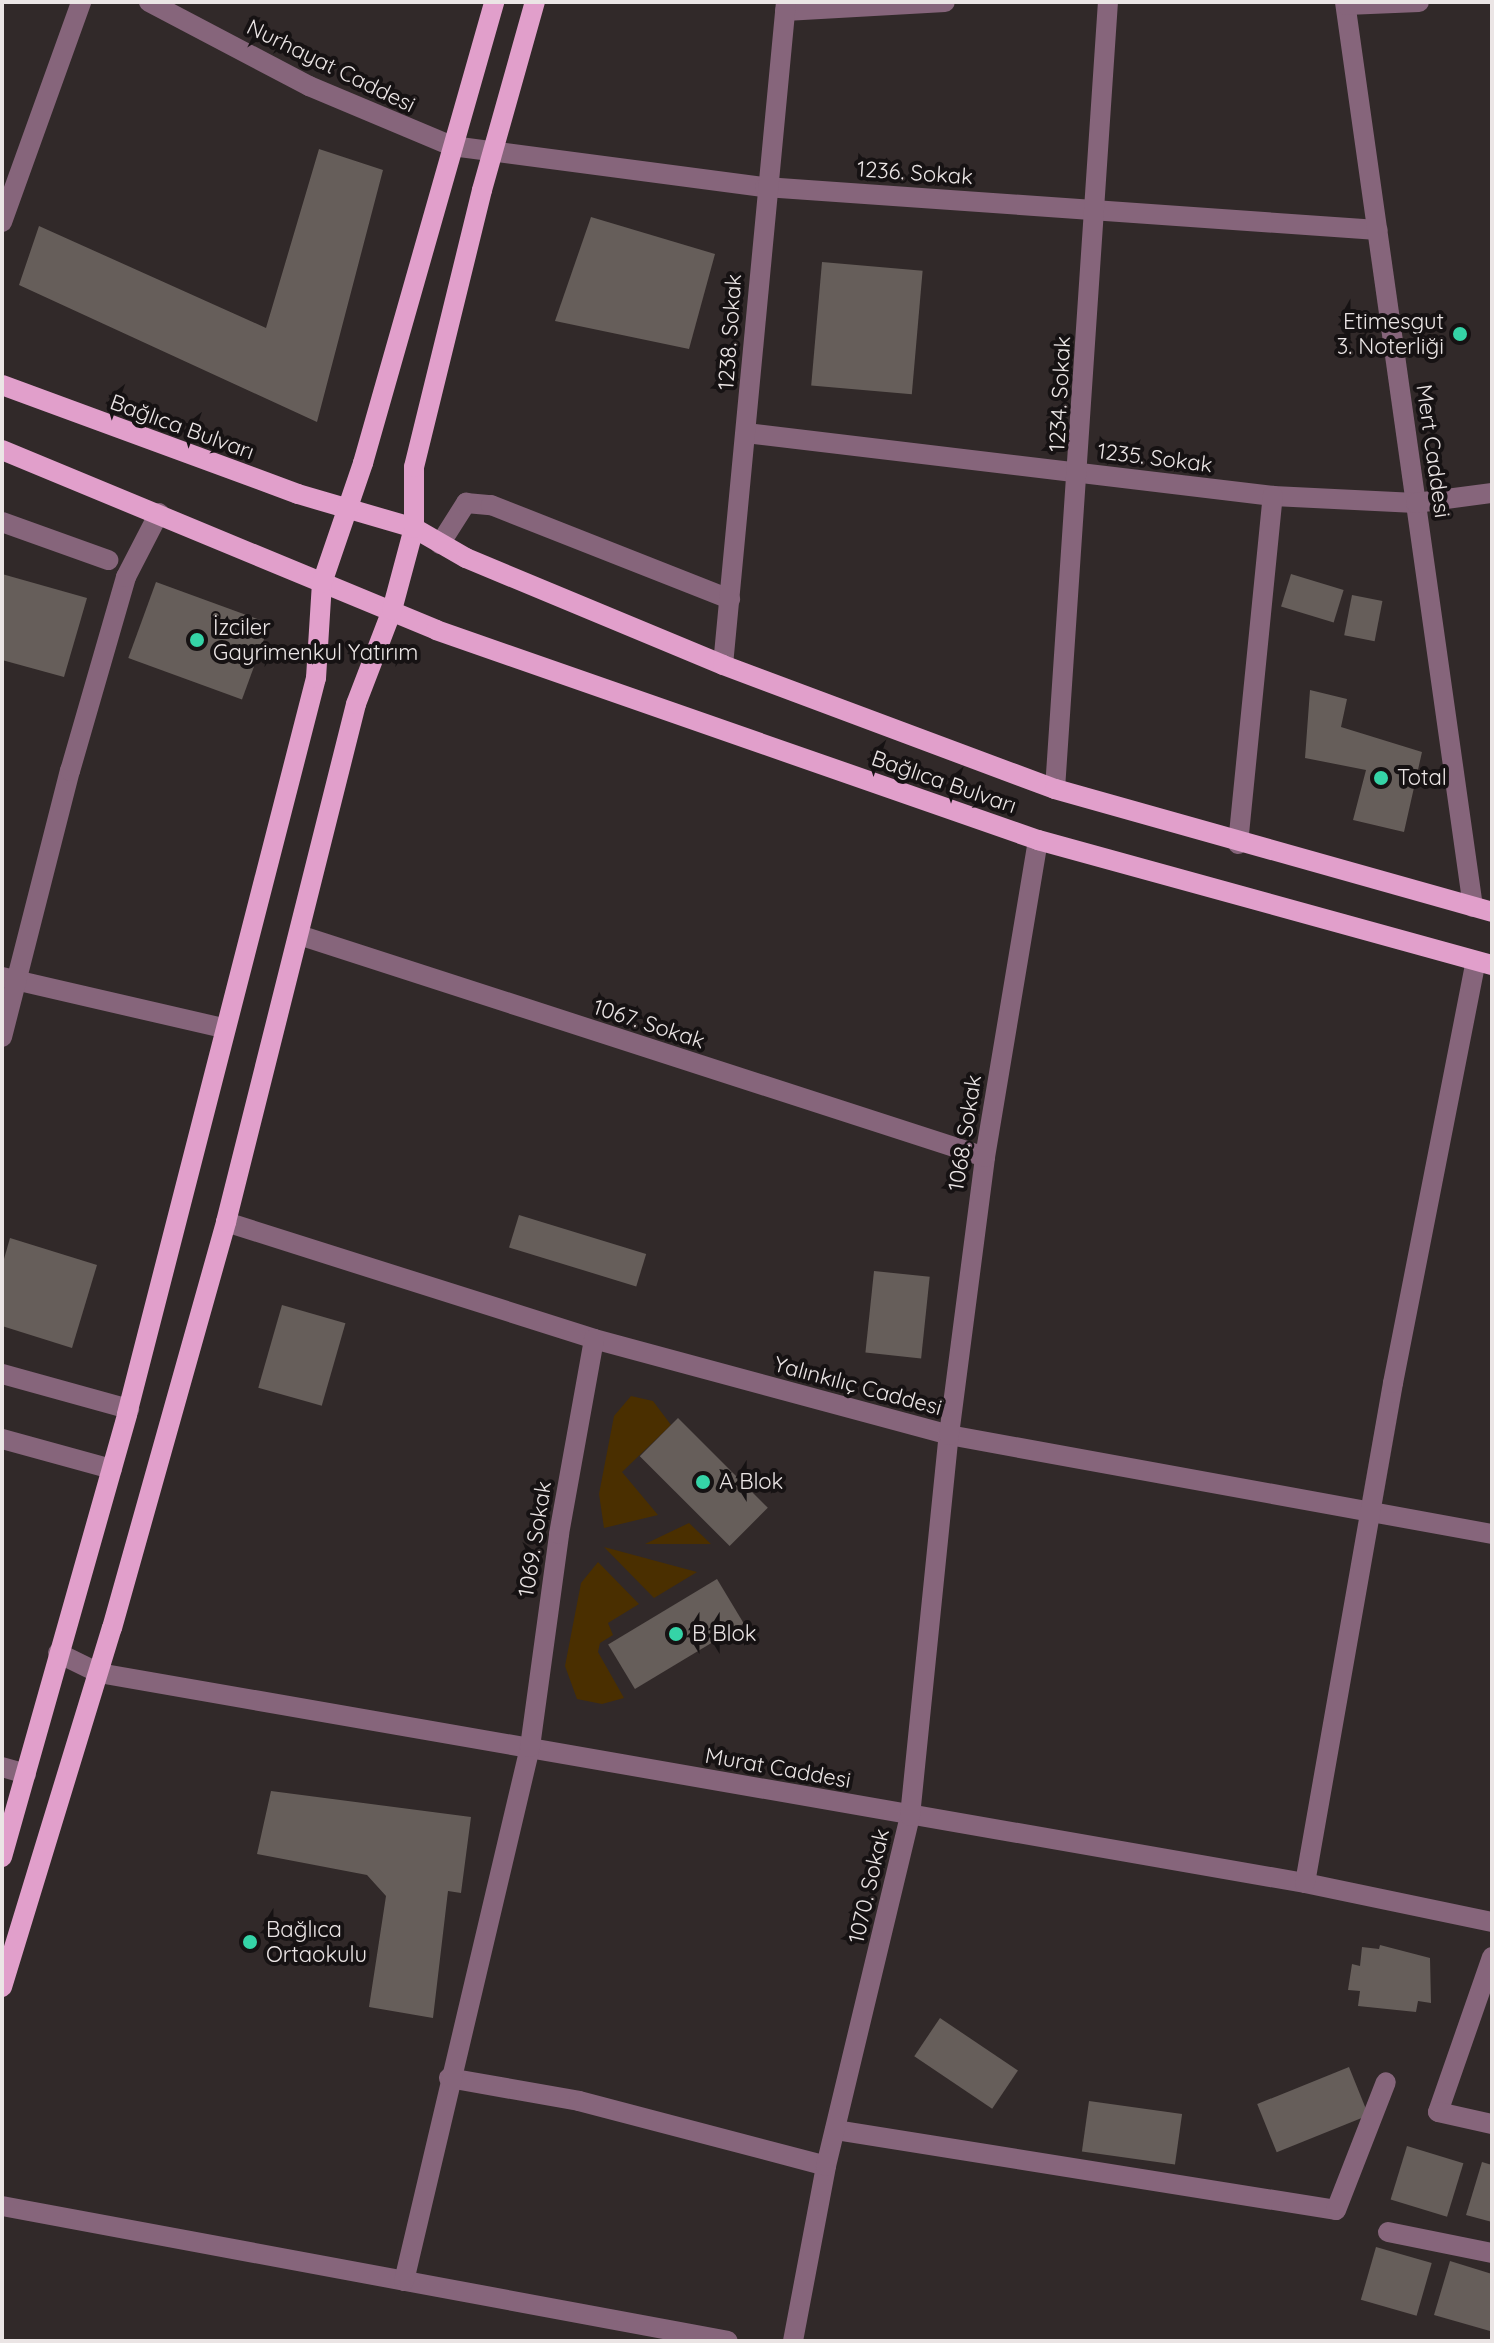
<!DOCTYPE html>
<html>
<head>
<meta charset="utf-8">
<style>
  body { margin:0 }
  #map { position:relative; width:1494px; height:2343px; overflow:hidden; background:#312929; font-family:Quicksand,sans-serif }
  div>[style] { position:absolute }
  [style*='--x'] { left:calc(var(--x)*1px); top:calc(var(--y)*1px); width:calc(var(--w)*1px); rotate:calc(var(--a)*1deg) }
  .green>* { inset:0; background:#4a2f00 }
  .building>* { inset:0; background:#665e5a; transform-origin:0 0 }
  .minor>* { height:20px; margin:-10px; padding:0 10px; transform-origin:10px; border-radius:10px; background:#86657b }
  .major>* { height:20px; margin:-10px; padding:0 10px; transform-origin:10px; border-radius:10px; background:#e19fcb }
  .dots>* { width:22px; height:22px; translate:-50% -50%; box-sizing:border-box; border:4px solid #161213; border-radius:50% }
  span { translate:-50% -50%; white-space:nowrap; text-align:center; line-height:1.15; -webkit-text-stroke:8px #161213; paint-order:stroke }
  .street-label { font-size:22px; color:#ebe5e5 }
  .poi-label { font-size:22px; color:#ebe5e5 }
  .right { translate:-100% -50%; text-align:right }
  .left { translate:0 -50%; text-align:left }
  .frame { position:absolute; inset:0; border:4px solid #ebe5e5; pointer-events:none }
</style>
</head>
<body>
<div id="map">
  <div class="green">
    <div style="clip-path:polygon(631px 1396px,653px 1401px,671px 1425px,622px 1472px,658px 1515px,604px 1528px,599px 1494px,614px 1416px)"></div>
    <div style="clip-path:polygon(689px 1523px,711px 1544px,645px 1544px)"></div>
    <div style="clip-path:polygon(604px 1547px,697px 1572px,654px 1598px)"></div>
    <div style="clip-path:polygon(598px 1562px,639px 1604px,608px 1623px,613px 1635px,600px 1643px,598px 1652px,624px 1698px,602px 1704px,577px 1699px,565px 1666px,581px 1583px)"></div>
  </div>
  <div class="building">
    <div style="clip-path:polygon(319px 149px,383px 170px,317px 422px,19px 285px,39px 226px,266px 328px)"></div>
    <div style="clip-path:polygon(591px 217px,715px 254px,689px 349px,555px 321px)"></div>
    <div style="left:822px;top:262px;width:101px;height:124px;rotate:5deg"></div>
    <div style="clip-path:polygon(2px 574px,87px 598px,64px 677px,2px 660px)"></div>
    <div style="left:1291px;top:574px;width:55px;height:34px;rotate:17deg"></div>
    <div style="left:156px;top:582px;width:121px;height:81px;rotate:20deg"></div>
    <div style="left:1352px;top:595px;width:31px;height:41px;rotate:11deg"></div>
    <div style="clip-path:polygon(1310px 690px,1347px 699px,1341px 727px,1422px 752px,1404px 832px,1353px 820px,1366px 770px,1305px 758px)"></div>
    <div style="left:519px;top:1215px;width:133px;height:34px;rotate:17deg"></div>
    <div style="clip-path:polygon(10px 1238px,97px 1265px,72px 1348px,2px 1326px,2px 1266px)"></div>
    <div style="left:874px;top:1271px;width:56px;height:82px;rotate:6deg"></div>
    <div style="left:282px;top:1305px;width:66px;height:86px;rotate:16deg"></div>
    <div style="left:678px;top:1418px;width:127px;height:54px;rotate:45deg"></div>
    <div style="left:717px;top:1579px;width:52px;height:127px;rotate:59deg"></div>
    <div style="clip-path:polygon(271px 1791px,471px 1817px,461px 1893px,448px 1891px,433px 2018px,369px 2007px,386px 1896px,367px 1875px,257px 1854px)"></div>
    <div style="clip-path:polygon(1380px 1945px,1430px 1958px,1431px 2003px,1418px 2001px,1416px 2012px,1358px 2006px,1360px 1991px,1348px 1990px,1352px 1964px,1360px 1966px,1362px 1947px,1379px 1949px)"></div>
    <div style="left:940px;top:2018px;width:94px;height:46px;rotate:34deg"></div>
    <div style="left:1349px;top:2067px;width:52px;height:99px;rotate:68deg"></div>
    <div style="left:1089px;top:2101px;width:94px;height:51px;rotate:8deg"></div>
    <div style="left:1407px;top:2146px;width:59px;height:56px;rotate:17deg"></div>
    <div style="clip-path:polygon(1482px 2162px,1492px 2165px,1492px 2222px,1466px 2215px)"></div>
    <div style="left:1376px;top:2247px;width:58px;height:55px;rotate:16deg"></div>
    <div style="clip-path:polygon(1450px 2261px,1492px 2274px,1490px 2331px,1434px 2315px)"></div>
  </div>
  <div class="minor">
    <div style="--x:149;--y:2;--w:181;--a:27.7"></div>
    <div style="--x:309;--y:86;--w:155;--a:22.8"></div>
    <div style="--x:452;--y:146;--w:316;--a:7.5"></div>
    <div style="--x:765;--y:187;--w:614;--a:4.02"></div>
    <div style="--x:1345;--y:2;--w:914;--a:81.95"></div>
    <div style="--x:1346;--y:5;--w:73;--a:-2.4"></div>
    <div style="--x:785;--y:11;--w:160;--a:-3.2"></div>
    <div style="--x:2;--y:222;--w:234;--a:-70.2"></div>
    <div style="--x:746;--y:433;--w:531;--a:6.82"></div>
    <div style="--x:1273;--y:496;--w:143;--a:2.8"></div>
    <div style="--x:1416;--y:503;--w:77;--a:-7.5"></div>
    <div style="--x:2;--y:522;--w:113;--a:19.7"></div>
    <div style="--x:440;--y:544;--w:49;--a:-57.6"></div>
    <div style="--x:466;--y:503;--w:25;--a:5"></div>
    <div style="--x:491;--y:505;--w:257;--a:21.5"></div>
    <div style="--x:723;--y:665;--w:666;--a:-84.57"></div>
    <div style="--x:1055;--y:789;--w:789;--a:-86.15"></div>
    <div style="--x:1238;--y:844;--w:350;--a:-84.3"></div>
    <div style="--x:299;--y:935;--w:721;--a:17.93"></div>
    <div style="--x:2;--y:977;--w:227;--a:13"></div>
    <div style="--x:2;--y:1037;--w:275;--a:-75.7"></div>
    <div style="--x:70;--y:771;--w:202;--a:-73.9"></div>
    <div style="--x:126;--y:577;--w:72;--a:-62.7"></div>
    <div style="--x:226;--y:1222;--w:386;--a:17.6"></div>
    <div style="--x:594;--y:1339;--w:368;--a:15.1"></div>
    <div style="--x:949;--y:1435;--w:552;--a:10.33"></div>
    <div style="--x:2;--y:1374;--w:132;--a:15.4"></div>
    <div style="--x:2;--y:1439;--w:114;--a:15.3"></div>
    <div style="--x:58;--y:1653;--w:46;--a:26"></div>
    <div style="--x:99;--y:1673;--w:1224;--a:9.88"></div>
    <div style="--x:1305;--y:1883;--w:191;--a:11.8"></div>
    <div style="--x:2;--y:1767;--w:25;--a:16"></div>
    <div style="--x:1305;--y:1883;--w:508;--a:-80.02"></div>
    <div style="--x:1393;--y:1383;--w:430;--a:-78.9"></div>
    <div style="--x:1492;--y:1957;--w:164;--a:109.2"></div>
    <div style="--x:1438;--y:2112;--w:55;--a:12.5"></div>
    <div style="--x:449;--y:2078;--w:132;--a:10"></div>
    <div style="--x:579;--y:2101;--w:255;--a:14.7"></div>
    <div style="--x:835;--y:2130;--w:507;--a:9.07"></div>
    <div style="--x:1336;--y:2210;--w:137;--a:-68.7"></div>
    <div style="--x:2;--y:2206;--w:738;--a:10.53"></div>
    <div style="--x:1388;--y:2232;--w:106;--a:11.4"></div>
    <div style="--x:404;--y:2281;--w:549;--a:-76.72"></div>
    <div style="--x:530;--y:1747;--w:215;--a:-82.2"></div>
    <div style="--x:559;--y:1534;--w:198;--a:-79.8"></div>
    <div style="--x:793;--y:2341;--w:178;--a:-79.3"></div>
    <div style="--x:826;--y:2166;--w:360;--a:-76.5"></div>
    <div style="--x:910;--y:1816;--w:383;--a:-84.2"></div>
    <div style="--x:949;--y:1435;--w:280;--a:-82.6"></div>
    <div style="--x:985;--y:1157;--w:321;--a:-80.5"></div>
  </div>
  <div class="major">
    <div style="--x:2;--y:385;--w:315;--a:20.2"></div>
    <div style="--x:298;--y:494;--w:121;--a:16.3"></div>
    <div style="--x:414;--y:528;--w:60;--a:30"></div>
    <div style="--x:466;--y:558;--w:278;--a:22.6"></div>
    <div style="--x:723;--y:665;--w:354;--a:20.5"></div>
    <div style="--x:1055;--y:789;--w:454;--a:15.7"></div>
    <div style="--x:2;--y:450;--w:470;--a:22.5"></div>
    <div style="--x:436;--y:630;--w:638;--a:19.23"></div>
    <div style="--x:1038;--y:840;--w:471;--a:15.4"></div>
    <div style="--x:2;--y:1857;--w:460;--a:-74.2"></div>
    <div style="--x:127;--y:1414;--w:760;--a:-75.6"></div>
    <div style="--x:316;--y:678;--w:95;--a:-86.4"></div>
    <div style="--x:322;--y:583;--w:127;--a:-71.1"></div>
    <div style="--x:363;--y:463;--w:479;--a:-74.1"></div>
    <div style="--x:2;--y:1987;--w:375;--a:-73"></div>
    <div style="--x:112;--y:1628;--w:422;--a:-74.3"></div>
    <div style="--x:226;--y:1222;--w:534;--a:-75.91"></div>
    <div style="--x:356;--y:704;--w:101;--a:-69"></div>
    <div style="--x:392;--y:610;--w:85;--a:-75"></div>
    <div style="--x:414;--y:528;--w:61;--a:-90"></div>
    <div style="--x:414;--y:467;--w:285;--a:-76.2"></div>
    <div style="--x:482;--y:190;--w:195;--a:-74.3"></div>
  </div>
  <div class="dots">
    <div style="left:1460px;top:334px;background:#35d4a7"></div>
    <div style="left:197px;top:640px;background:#35d4a7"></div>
    <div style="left:1381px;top:778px;background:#35d4a7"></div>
    <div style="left:703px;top:1482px;background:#35d4a7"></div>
    <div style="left:676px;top:1634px;background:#35d4a7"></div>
    <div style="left:250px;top:1942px;background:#35d4a7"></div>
  </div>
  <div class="street-label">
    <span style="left:331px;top:66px;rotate:26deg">Nurhayat Caddesi</span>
    <span style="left:915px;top:173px;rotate:4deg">1236. Sokak</span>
    <span style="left:730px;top:332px;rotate:-86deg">1238. Sokak</span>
    <span style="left:1060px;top:394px;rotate:-87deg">1234. Sokak</span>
    <span style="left:182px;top:427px;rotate:20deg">Bağlıca Bulvarı</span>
    <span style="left:1433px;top:451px;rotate:82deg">Mert Caddesi</span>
    <span style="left:1155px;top:458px;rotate:7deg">1235. Sokak</span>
    <span style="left:944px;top:782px;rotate:19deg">Bağlıca Bulvarı</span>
    <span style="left:649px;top:1024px;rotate:18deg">1067. Sokak</span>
    <span style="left:965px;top:1133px;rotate:-81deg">1068. Sokak</span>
    <span style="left:858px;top:1386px;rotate:15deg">Yalınkılıç Caddesi</span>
    <span style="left:535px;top:1539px;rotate:-81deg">1069. Sokak</span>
    <span style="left:778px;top:1768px;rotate:10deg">Murat Caddesi</span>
    <span style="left:869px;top:1886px;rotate:-77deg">1070. Sokak</span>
  </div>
  <div class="poi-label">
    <span class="right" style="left:1444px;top:334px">Etimesgut<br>3. Noterliği</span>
    <span class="left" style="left:213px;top:640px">İzciler<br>Gayrimenkul Yatırım</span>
    <span class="left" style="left:1397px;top:778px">Total</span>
    <span class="left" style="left:719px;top:1482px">A Blok</span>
    <span class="left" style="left:692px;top:1634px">B Blok</span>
    <span class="left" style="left:266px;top:1942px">Bağlıca<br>Ortaokulu</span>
  </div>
  <div class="frame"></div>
</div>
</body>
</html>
